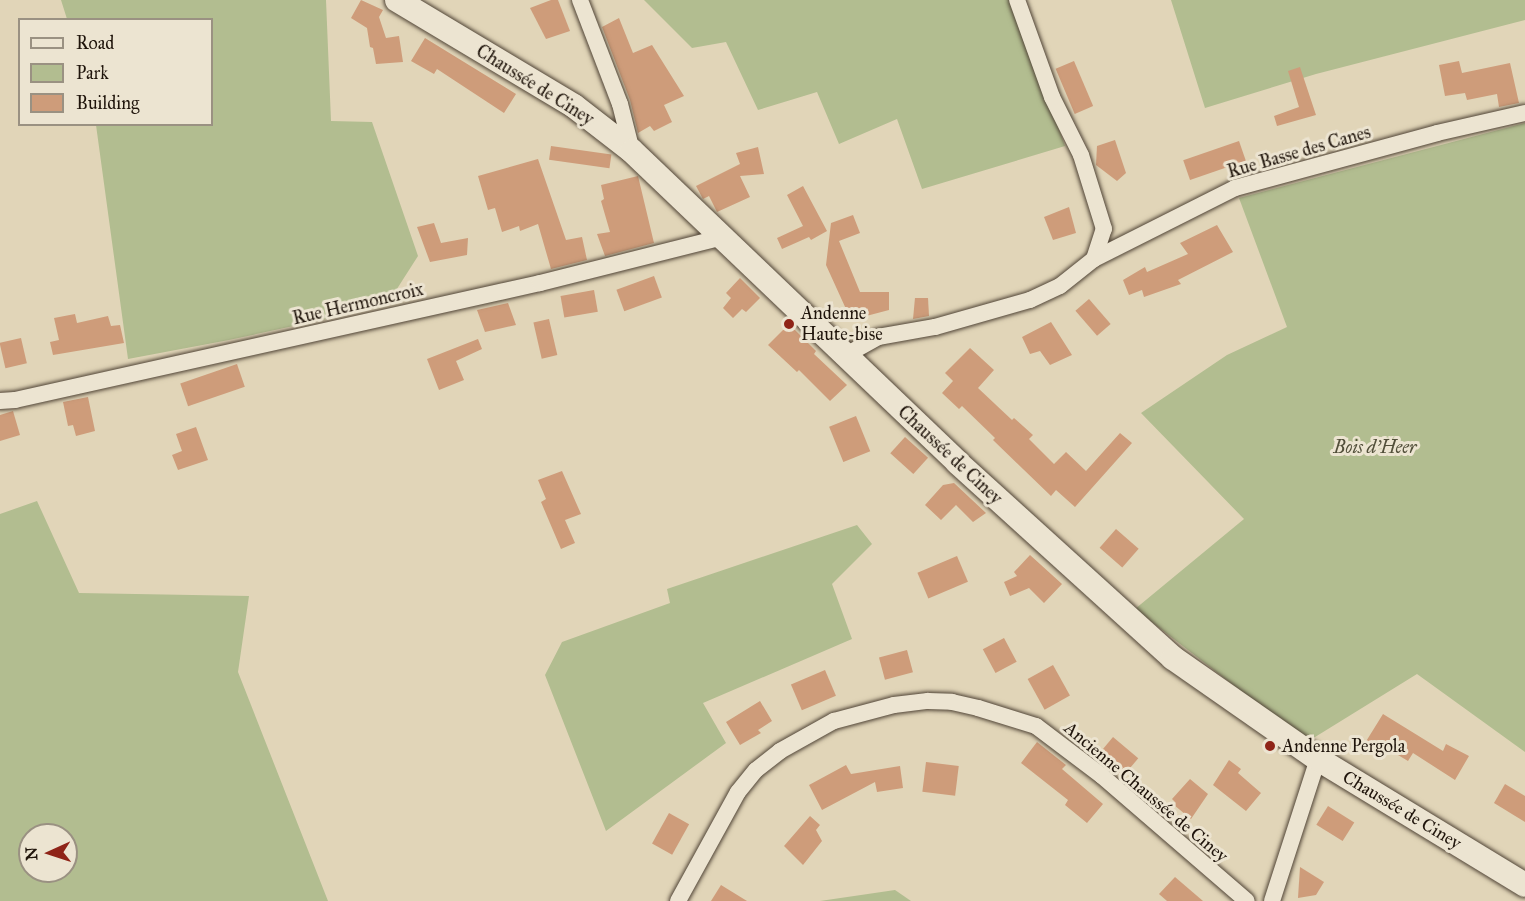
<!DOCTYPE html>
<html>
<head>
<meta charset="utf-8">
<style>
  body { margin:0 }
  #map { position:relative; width:1525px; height:901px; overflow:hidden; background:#e1d5b8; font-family:"IM FELL Great Primer",serif }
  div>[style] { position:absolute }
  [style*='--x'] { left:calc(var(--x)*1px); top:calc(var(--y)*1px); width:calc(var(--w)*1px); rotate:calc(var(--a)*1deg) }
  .green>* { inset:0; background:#b2bd90 }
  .building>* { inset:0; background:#ce9c7a; transform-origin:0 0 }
  .roads { filter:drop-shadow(0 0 2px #504436) drop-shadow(0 0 2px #504436) }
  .minor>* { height:16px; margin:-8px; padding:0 8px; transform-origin:8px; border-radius:8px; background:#ece4d1 }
  .secondary>* { height:24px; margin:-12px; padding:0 12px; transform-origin:12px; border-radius:12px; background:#ece4d1 }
  .dots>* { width:16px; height:16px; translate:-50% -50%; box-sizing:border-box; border:3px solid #ece4d1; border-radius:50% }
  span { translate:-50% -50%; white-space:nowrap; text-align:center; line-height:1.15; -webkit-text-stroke:6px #ece4d1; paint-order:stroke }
  .street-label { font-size:18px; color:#1f140b }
  .poi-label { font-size:18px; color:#1f140b }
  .left { translate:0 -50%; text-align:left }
  .park-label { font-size:18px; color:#524f3a; font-style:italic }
  .legend { position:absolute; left:18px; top:18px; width:195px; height:108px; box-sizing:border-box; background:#ece4d1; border:2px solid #9a9182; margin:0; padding:8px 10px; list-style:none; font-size:18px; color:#1f140b }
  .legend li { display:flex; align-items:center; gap:12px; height:30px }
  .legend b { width:30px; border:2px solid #9a9182 }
  .north { position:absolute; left:18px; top:823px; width:60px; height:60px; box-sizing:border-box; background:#ece4d1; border:2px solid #9a9182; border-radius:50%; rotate:267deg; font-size:16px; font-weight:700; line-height:24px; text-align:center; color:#1f140b }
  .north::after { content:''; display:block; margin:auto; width:21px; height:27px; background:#8f2418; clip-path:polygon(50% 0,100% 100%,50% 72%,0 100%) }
</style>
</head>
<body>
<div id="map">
  <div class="green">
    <div style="clip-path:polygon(61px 0,326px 0,331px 121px,372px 122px,418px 256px,386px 306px,229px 340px,128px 359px,96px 125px,212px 124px,212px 20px,67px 19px)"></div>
    <div style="clip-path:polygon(644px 0,1013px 0,1065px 146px,922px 189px,897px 119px,839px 144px,817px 92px,758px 110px,726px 42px,692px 48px)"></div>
    <div style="clip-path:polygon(1171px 0,1525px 0,1525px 20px,1316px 74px,1205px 108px)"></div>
    <div style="clip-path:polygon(1525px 123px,1525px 752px,1417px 674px,1307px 742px,1135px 609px,1244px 519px,1141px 413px,1227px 355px,1287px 327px,1239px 198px)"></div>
    <div style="clip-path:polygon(evenodd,37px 501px,79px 593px,249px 596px,238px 672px,328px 901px,0 901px,0 514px,37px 501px,30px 835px,66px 835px,66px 871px,30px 871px,30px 835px)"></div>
    <div style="clip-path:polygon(857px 525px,872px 544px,832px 584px,852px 639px,703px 703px,726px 743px,606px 831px,545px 675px,562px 642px,670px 603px,667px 589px)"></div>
    <div style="clip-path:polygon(895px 890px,911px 901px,820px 901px)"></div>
  </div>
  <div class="building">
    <div style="clip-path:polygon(361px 0,383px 10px,379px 17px,386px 38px,399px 36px,403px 62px,376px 64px,373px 48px,370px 47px,367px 28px,351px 18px)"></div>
    <div style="clip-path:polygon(551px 0,558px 0,570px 31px,546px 39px,530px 8px)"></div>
    <div style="clip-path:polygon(619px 18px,633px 53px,652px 45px,684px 96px,664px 105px,672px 122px,654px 131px,650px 126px,638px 133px,630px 100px,602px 27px)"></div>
    <div style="clip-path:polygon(425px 38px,516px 94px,504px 113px,437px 69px,434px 74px,411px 61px)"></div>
    <div style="left:1074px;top:61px;width:49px;height:20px;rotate:67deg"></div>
    <div style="clip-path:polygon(1459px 61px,1462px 73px,1510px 63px,1519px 103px,1499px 107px,1497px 94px,1467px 100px,1465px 93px,1445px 96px,1439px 65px)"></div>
    <div style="clip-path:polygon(1300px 67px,1316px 115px,1277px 126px,1274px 116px,1299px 107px,1288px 71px)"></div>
    <div style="clip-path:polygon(1115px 140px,1126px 173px,1117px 181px,1096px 165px,1097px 146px)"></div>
    <div style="left:1239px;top:141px;width:21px;height:59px;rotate:71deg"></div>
    <div style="left:551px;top:146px;width:61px;height:14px;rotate:8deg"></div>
    <div style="clip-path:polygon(758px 147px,764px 174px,740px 176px,750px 197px,717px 212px,709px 196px,703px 199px,696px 186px,740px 164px,736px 153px)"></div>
    <div style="clip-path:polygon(538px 159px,566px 240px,582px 237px,587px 260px,551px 269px,538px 224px,520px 231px,519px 226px,502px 232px,495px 208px,488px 210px,478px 176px)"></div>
    <div style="clip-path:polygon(638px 176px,654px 243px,605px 256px,597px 234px,610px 232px,601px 201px,604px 199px,601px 185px)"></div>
    <div style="clip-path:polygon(803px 186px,827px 231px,811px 240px,809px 237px,782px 249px,777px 238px,803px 226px,787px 195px)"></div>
    <div style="clip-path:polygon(1069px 207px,1076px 233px,1053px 240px,1044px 217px)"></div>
    <div style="clip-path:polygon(853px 215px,860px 233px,839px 241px,860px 292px,889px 292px,889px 310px,851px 320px,826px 265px,831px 223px)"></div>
    <div style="clip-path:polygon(434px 223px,441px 243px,468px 238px,467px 255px,430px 262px,417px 227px)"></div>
    <div style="clip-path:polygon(1217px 225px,1233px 252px,1178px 280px,1181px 284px,1144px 297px,1142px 290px,1129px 295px,1123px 280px,1145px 267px,1147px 272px,1188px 254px,1180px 243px)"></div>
    <div style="left:654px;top:276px;width:23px;height:40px;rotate:70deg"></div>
    <div style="clip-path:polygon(740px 278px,760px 298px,746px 312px,742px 309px,733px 318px,723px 308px,731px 298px,726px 293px)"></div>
    <div style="left:594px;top:290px;width:22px;height:34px;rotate:80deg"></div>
    <div style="clip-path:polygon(915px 298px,928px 298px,929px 316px,913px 319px)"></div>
    <div style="left:1089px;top:299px;width:33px;height:18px;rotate:49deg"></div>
    <div style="clip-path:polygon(508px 303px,516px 325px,485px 332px,477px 310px)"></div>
    <div style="clip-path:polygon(75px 314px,77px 323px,108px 316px,111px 326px,120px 325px,124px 343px,53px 355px,50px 342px,59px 340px,54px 318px)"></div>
    <div style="left:549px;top:319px;width:37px;height:16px;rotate:77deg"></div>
    <div style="clip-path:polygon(1051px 322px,1072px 355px,1050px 365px,1040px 351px,1030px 354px,1022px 337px)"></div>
    <div style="clip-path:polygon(789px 324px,816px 351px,814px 354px,847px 385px,830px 401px,799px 370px,797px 372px,768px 345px)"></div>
    <div style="left:21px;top:338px;width:26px;height:22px;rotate:77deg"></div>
    <div style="clip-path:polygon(478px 339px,482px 349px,456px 361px,464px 380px,439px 390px,427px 359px)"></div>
    <div style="clip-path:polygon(970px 348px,994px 370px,978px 388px,1012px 420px,1014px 418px,1033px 435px,1029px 439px,1054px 464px,1066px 452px,1086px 471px,1120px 433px,1132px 443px,1075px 507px,1056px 490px,1051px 496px,993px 440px,995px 438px,962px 406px,959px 409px,942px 393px,953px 381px,945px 373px)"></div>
    <div style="left:237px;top:364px;width:24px;height:60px;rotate:71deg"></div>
    <div style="clip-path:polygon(88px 397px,95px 431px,76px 436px,73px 425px,68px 426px,63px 402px)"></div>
    <div style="clip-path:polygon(13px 411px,20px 435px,0 441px,0 415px)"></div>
    <div style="left:856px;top:416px;width:38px;height:29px;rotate:68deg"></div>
    <div style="clip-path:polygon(196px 427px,208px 460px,178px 470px,172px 455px,182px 451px,176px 434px)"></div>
    <div style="left:905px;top:437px;width:31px;height:22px;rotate:42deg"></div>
    <div style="clip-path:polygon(562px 471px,581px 514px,565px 520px,575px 543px,561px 549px,541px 502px,546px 499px,538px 480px)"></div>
    <div style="clip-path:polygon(954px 483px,986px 513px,973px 522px,956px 505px,941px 520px,925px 505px,943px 485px)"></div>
    <div style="left:1116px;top:529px;width:30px;height:25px;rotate:41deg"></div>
    <div style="clip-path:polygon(1030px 555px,1062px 584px,1044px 603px,1029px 588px,1010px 596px,1004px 582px,1017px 576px,1014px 572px)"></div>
    <div style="left:957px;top:556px;width:28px;height:43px;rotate:67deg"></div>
    <div style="left:1004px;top:638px;width:27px;height:24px;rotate:62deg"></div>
    <div style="left:907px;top:650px;width:23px;height:29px;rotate:75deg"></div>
    <div style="left:1053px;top:665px;width:35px;height:29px;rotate:61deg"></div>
    <div style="left:825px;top:670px;width:28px;height:37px;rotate:67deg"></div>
    <div style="clip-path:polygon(760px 701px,772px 721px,758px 730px,761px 733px,740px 745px,726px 722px)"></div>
    <div style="clip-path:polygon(1383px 714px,1443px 751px,1446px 744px,1469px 756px,1455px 780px,1413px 753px,1408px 761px,1383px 746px,1380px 752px,1365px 743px)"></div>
    <div style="left:1113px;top:737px;width:33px;height:25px;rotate:40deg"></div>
    <div style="clip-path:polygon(1037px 742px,1066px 765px,1062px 769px,1103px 804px,1087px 823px,1065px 805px,1068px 800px,1021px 763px)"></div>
    <div style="clip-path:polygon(1229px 760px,1241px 769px,1238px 773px,1261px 793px,1246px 811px,1213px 785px)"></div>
    <div style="left:926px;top:762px;width:33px;height:30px;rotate:7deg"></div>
    <div style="clip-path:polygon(846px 765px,851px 774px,900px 766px,903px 788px,877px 792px,875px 782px,822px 810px,809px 785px)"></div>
    <div style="clip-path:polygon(1190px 779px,1208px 794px,1191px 819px,1174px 805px,1176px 803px,1172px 799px)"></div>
    <div style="clip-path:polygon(1505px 784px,1525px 796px,1525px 822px,1494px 803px)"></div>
    <div style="left:1328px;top:806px;width:31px;height:22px;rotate:32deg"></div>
    <div style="left:669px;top:813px;width:23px;height:35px;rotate:29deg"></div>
    <div style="clip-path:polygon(810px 816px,820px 825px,816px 830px,822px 841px,803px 865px,784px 846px)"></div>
    <div style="clip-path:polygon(1300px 867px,1324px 882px,1316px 895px,1298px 898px)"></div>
    <div style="clip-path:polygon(1175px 877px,1203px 901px,1167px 901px,1159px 894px)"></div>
    <div style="clip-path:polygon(721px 885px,747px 901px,711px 901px)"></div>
  </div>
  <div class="roads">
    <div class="minor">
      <div style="--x:580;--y:0;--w:111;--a:69"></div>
      <div style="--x:620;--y:104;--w:49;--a:75.7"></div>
      <div style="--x:1094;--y:259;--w:158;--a:-26.7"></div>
      <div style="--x:1235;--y:188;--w:209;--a:-15.2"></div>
      <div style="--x:1437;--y:133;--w:90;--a:-12.8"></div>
      <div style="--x:846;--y:355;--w:37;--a:-29"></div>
      <div style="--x:878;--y:337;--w:58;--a:-10"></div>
      <div style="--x:935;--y:327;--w:99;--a:-15.9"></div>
      <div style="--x:1030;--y:300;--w:33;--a:-25"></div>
      <div style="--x:1060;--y:286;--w:43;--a:-38.5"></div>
      <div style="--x:1094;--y:259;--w:32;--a:-72"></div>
      <div style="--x:1104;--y:229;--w:77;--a:-107.3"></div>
      <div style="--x:1081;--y:155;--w:65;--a:-116.6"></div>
      <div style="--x:1052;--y:97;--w:103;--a:-109.8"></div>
      <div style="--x:0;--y:401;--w:15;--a:-4"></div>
      <div style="--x:15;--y:400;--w:538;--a:-12.56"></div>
      <div style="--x:540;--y:283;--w:189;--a:-14.1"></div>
      <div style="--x:678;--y:901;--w:124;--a:-61.2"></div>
      <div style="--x:738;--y:792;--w:28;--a:-51"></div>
      <div style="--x:756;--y:770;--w:31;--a:-38"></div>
      <div style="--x:780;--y:751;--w:62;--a:-29.1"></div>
      <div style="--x:834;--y:721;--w:62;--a:-14.9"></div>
      <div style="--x:894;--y:705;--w:34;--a:-7"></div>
      <div style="--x:928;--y:701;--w:24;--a:2"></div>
      <div style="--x:952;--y:702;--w:27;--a:13"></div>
      <div style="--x:978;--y:708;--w:61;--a:17.2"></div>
      <div style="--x:1036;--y:726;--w:83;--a:37.1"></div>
      <div style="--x:1102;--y:776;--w:191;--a:40.8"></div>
      <div style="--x:1272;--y:901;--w:149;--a:-72.1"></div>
    </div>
    <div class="secondary">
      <div style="--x:397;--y:0;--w:206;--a:30.9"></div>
      <div style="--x:574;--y:106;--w:73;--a:37.8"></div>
      <div style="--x:632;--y:151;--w:451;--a:43.7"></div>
      <div style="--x:958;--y:463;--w:290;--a:42.2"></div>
      <div style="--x:1173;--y:658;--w:177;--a:34.9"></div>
      <div style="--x:1318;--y:759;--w:242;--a:31.3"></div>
    </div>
  </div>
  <div class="dots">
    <div style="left:789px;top:324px;background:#8f2418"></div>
    <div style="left:1270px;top:746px;background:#8f2418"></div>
  </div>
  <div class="street-label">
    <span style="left:535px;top:85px;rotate:32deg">Chaussée de Ciney</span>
    <span style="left:1299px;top:152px;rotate:-16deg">Rue Basse des Canes</span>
    <span style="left:358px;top:304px;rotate:-13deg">Rue Hermoncroix</span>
    <span style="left:950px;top:455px;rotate:43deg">Chaussée de Ciney</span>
    <span style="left:1146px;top:792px;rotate:40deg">Ancienne Chaussée de Ciney</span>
    <span style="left:1402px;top:810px;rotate:31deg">Chaussée de Ciney</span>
  </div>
  <div class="poi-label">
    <span class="left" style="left:801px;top:324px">Andenne<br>Haute-bise</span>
    <span class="left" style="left:1282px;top:746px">Andenne Pergola</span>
  </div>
  <div class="park-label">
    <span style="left:1375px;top:447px">Bois d'Heer</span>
  </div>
  <ul class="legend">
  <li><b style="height:8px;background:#ece4d1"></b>Road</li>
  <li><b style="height:16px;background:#b2bd90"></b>Park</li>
  <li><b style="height:16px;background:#ce9c7a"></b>Building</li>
  </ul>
  <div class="north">N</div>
</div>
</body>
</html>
